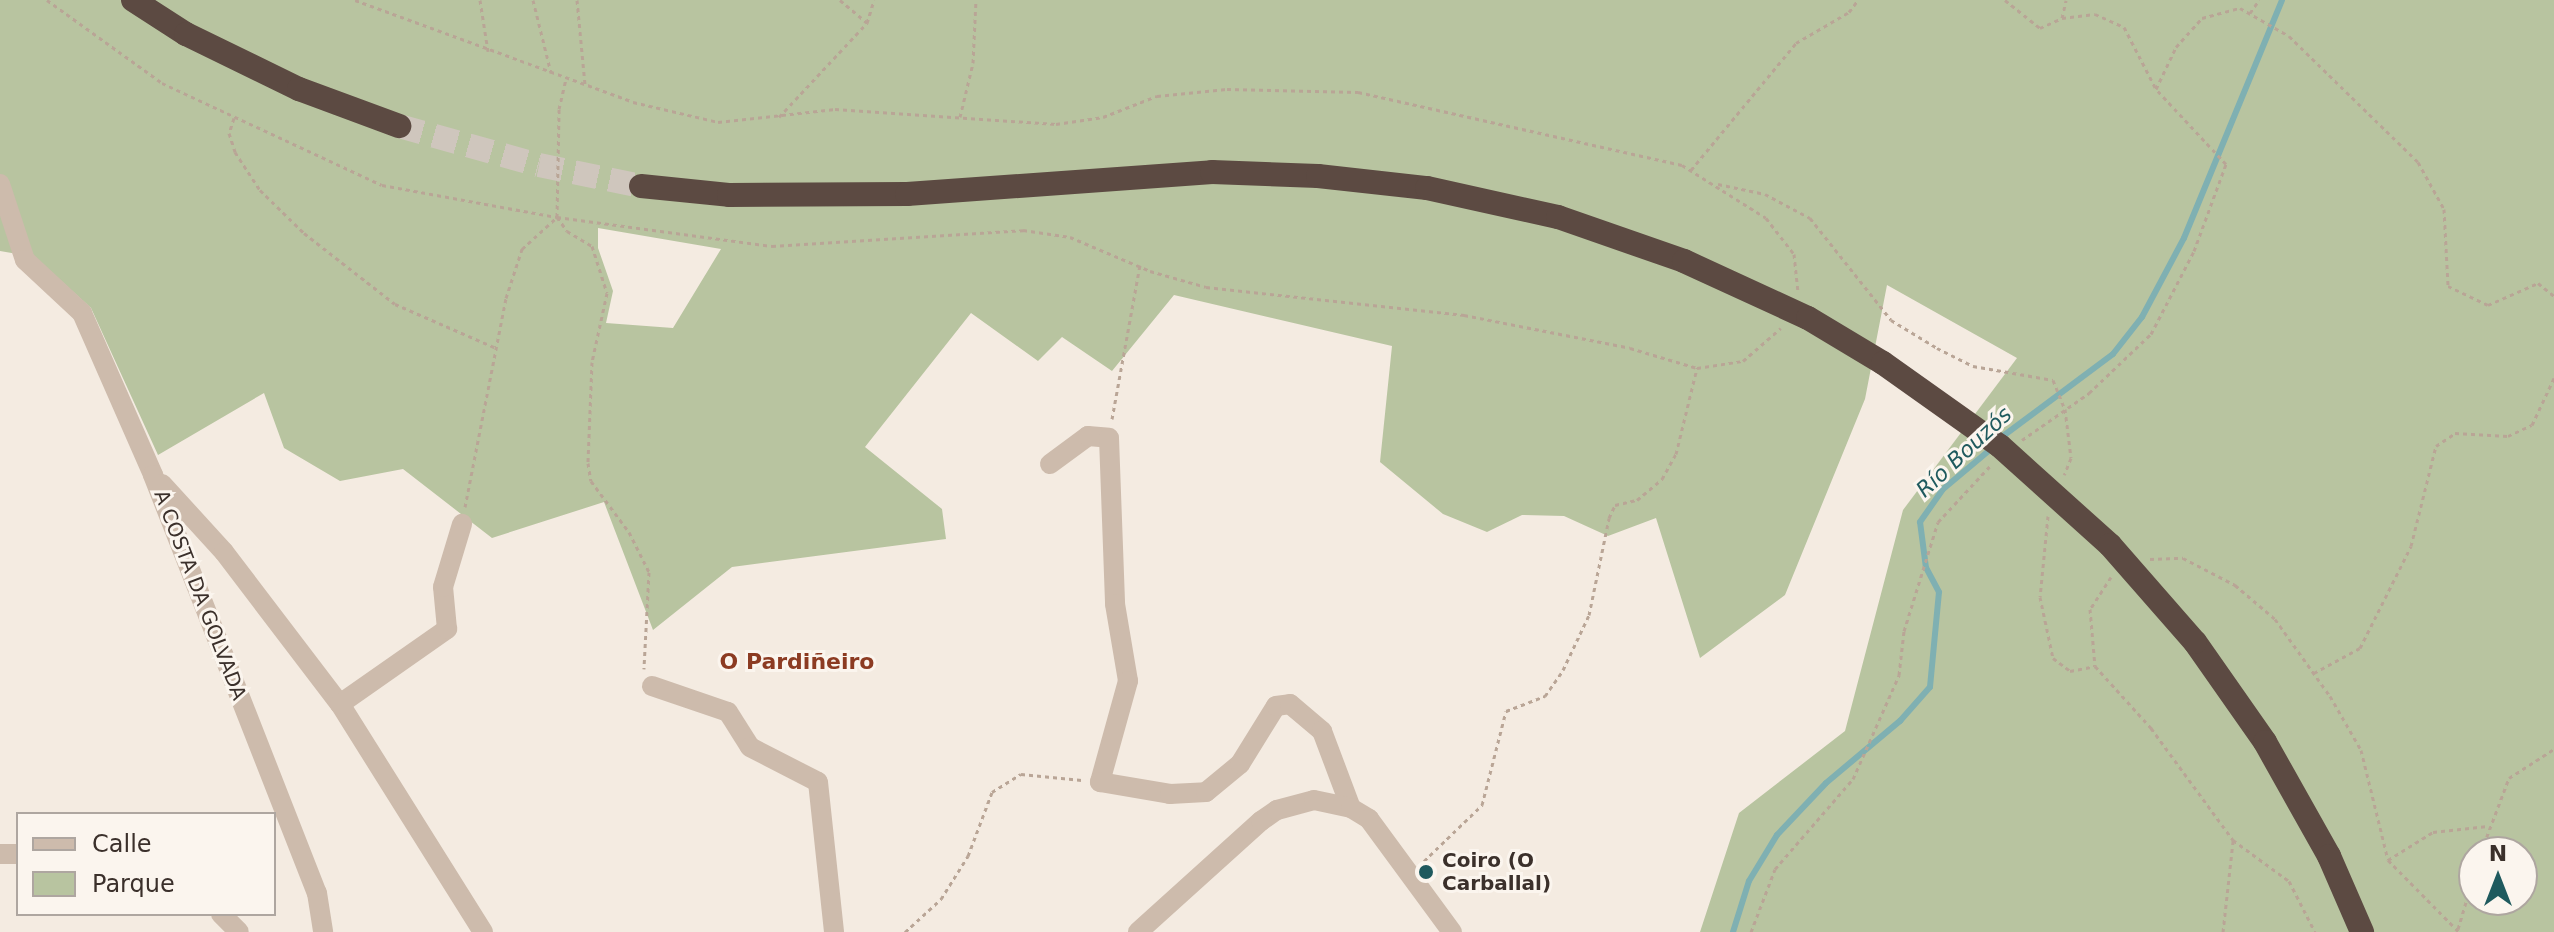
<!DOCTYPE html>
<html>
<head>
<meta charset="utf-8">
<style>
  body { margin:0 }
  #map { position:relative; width:2554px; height:932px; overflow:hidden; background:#f4ebe1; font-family:"DejaVu Sans",sans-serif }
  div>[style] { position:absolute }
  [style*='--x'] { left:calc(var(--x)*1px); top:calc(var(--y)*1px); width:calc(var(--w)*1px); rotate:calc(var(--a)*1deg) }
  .green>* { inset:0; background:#b8c4a0 }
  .stream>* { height:6px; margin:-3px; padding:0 3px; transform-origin:3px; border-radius:3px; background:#7fb0b2 }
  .highway-tunnel>* { height:24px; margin-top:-12px; transform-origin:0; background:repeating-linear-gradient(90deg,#cfc6bd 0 24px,transparent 0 36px) }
  .path>* { height:3px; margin-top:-1.5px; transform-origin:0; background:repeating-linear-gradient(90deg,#b9a596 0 4px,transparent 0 8px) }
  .minor>* { height:20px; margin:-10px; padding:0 10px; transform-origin:10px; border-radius:10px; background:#cdbbac }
  .highway>* { height:24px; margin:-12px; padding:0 12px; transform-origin:12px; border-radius:12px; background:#5c4a42 }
  .highway-bridge>* { height:24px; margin:-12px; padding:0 12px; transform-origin:12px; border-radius:12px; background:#5c4a42 }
  .dots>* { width:22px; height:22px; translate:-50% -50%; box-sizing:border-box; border:4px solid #fbf5ee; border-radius:50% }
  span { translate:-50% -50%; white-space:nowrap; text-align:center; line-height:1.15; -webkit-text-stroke:6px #fbf5ee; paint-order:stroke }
  .street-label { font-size:20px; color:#3b302b }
  .poi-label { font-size:20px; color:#3b302b; font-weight:700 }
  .left { translate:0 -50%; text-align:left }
  .water-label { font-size:22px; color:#1f5a5e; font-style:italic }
  .neighbourhood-label { font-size:22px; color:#8c3b22; font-weight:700 }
  .legend { position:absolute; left:16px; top:812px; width:260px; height:104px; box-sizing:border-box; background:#fbf5ee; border:2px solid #aea6a0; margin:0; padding:10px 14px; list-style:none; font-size:24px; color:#3b302b }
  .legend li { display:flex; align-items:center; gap:16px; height:40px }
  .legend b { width:40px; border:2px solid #aea6a0 }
  .north { position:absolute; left:2458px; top:836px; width:80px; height:80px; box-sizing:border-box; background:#fbf5ee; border:2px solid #aea6a0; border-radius:50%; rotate:0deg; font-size:22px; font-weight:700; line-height:32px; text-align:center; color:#3b302b }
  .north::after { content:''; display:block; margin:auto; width:28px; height:36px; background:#1f5a5e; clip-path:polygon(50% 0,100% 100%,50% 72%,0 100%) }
</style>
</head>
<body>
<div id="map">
  <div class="green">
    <div style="clip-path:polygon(evenodd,0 0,2554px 0,2554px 932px,1700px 932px,1739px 813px,1845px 731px,1903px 510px,2017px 358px,1887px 285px,1865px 399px,1785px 595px,1700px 658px,1656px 518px,1608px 536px,1564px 516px,1522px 515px,1487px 532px,1443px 514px,1380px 462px,1392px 346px,1174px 295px,1112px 371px,1062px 337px,1038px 361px,971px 313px,865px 447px,942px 509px,946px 539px,732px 567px,653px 630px,604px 502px,492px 538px,403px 469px,340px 481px,284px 448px,264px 393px,158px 455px,91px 308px,35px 257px,0 251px,0 0,598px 228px,721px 249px,673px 328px,606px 323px,613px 291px,598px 248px,598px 228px,0 0,2474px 852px,2522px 852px,2522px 900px,2474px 900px,2474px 852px)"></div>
  </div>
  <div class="stream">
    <div style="--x:1999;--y:439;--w:142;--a:-36.7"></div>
    <div style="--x:2113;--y:354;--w:47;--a:-51.9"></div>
    <div style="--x:2142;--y:317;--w:89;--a:-62"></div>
    <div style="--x:2184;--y:238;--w:257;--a:-67.6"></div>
    <div style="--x:1733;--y:932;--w:53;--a:-72.6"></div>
    <div style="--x:1749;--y:881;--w:54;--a:-58.7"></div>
    <div style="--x:1777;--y:835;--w:71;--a:-46.7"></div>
    <div style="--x:1826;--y:783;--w:97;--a:-40"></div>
    <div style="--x:1900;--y:721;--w:45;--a:-48.6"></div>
    <div style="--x:1930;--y:687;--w:95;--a:-84.6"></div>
    <div style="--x:1939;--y:592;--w:27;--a:-118"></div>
    <div style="--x:1926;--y:568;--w:46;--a:-97.4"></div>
    <div style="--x:1920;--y:522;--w:39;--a:-55"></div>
    <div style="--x:1942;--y:490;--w:65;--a:-40"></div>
  </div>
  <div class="highway-tunnel">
    <div style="--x:399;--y:126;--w:145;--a:15.6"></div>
    <div style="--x:539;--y:165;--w:104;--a:11.6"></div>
  </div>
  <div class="path">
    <div style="--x:47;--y:0;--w:142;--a:35.8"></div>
    <div style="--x:162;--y:83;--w:242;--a:24.9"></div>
    <div style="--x:382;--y:185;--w:178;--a:10.4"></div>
    <div style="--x:557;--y:217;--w:217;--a:7.7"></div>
    <div style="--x:772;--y:246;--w:252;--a:-3.6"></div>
    <div style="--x:1023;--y:230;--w:48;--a:8.5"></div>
    <div style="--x:1070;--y:237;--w:87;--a:23"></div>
    <div style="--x:1150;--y:271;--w:58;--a:15.9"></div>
    <div style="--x:1206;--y:287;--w:260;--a:6.2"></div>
    <div style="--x:1464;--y:315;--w:169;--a:11.2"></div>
    <div style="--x:1630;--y:348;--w:70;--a:16.6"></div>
    <div style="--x:1697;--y:368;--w:47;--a:-8.7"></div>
    <div style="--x:1743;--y:361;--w:50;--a:-41"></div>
    <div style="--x:355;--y:0;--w:296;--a:20.1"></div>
    <div style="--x:633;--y:102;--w:87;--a:13.2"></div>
    <div style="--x:718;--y:122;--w:118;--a:-6.3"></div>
    <div style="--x:835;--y:109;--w:222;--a:3.9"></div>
    <div style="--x:1056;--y:124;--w:48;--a:-8.5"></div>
    <div style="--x:1103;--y:117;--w:58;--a:-21.3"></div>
    <div style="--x:1157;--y:96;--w:70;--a:-5.7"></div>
    <div style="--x:1227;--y:89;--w:131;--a:1.3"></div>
    <div style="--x:1358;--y:92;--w:332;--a:12.7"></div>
    <div style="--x:1682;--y:165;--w:99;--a:32.2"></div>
    <div style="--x:1766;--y:218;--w:46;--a:52.1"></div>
    <div style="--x:1794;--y:254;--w:38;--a:84"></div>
    <div style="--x:480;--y:0;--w:52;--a:81.1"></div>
    <div style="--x:533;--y:0;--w:75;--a:76.1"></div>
    <div style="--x:577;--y:0;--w:84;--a:84.6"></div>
    <div style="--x:840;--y:0;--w:35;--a:40"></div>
    <div style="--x:2005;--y:0;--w:45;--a:38.7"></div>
    <div style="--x:2040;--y:28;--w:24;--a:-24"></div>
    <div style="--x:2062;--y:18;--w:18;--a:-77"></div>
    <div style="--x:2250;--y:13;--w:16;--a:-55"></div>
    <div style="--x:2062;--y:18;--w:33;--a:-7"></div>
    <div style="--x:2095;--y:14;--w:32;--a:24"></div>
    <div style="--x:2124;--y:27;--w:70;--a:62.7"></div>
    <div style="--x:779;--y:117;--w:129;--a:-46.9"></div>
    <div style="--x:867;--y:23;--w:24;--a:-73"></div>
    <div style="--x:960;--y:117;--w:56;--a:-76.5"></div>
    <div style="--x:973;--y:63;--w:63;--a:-87.3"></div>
    <div style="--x:234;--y:118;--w:16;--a:108"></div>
    <div style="--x:229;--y:133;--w:20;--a:72"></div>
    <div style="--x:235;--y:152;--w:45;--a:56.7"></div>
    <div style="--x:260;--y:190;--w:62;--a:44.3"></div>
    <div style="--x:304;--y:233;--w:115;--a:38"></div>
    <div style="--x:395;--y:304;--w:110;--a:23.5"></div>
    <div style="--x:1691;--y:170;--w:165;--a:-50.4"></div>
    <div style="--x:1796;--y:43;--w:61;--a:-30.3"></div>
    <div style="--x:1849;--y:12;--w:15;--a:-53"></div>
    <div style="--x:1718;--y:184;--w:48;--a:12"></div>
    <div style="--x:1765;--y:194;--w:51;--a:28.1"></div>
    <div style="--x:1810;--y:218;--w:130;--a:51.5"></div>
    <div style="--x:1891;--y:320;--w:54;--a:31.3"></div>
    <div style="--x:1937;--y:348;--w:40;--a:26.6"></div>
    <div style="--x:1973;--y:366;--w:81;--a:9.9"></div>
    <div style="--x:2053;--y:380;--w:31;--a:68"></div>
    <div style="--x:2065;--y:409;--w:49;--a:83"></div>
    <div style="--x:2071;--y:458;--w:18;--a:112"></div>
    <div style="--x:557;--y:217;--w:17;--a:54"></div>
    <div style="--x:567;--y:231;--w:29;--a:31"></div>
    <div style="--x:592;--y:246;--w:49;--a:72.3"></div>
    <div style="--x:607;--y:293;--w:71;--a:102.3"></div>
    <div style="--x:592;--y:362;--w:101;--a:92.3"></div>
    <div style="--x:588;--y:463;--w:18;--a:81"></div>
    <div style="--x:591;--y:481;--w:64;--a:53.3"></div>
    <div style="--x:629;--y:532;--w:45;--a:63.4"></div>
    <div style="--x:649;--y:572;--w:97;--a:93"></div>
    <div style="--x:1112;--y:419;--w:157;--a:-79.7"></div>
    <div style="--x:2022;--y:440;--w:82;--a:-35"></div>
    <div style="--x:2089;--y:393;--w:86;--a:-43.6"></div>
    <div style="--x:2151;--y:334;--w:93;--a:-62.6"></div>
    <div style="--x:2194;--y:251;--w:93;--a:-69.8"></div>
    <div style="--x:2226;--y:164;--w:103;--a:-133"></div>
    <div style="--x:2156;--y:89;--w:47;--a:-64.5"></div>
    <div style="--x:2176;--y:47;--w:39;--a:-48"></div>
    <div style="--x:2202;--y:18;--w:39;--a:-15"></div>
    <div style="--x:2240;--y:8;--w:56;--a:29.7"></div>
    <div style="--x:2289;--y:36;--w:180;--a:44.3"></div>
    <div style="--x:2418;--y:162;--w:54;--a:61"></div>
    <div style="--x:2444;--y:209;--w:77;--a:87"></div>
    <div style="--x:2448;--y:286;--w:44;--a:25.4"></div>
    <div style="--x:2488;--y:305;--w:55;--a:-23.7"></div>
    <div style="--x:2538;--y:283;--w:21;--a:39"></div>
    <div style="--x:465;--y:507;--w:213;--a:-78.9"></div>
    <div style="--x:506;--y:298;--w:52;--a:-71.9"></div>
    <div style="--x:522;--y:249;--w:47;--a:-42.4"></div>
    <div style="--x:557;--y:217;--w:108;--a:-88.9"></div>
    <div style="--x:559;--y:109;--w:32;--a:-77"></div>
    <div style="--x:2048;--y:516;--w:81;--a:95.6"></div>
    <div style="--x:2040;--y:597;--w:62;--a:78"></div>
    <div style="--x:2053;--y:658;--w:21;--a:37"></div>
    <div style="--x:2070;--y:671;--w:25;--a:-11"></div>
    <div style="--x:2150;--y:559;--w:33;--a:-2"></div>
    <div style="--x:2183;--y:558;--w:59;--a:27.4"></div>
    <div style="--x:2235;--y:585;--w:52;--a:40.4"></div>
    <div style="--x:2275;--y:619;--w:95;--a:54.5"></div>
    <div style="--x:2330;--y:696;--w:62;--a:60.1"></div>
    <div style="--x:2361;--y:750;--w:113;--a:76.2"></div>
    <div style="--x:2388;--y:860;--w:101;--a:45.4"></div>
    <div style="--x:2111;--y:577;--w:38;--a:123"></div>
    <div style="--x:2090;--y:609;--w:57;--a:85"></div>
    <div style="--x:2095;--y:666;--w:84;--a:47.9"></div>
    <div style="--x:2151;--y:728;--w:139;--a:53.8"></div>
    <div style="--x:2233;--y:840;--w:69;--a:36.2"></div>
    <div style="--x:2289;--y:881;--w:57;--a:63"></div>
    <div style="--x:2314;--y:673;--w:52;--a:-28.5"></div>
    <div style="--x:2360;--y:648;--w:114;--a:-63.4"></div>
    <div style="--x:2411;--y:546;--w:103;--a:-76"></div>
    <div style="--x:2436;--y:446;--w:23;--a:-34"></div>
    <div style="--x:2455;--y:433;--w:53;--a:3.2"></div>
    <div style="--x:2508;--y:436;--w:26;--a:-25"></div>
    <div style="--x:2532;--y:425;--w:52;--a:-64.9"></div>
    <div style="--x:2481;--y:852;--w:79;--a:-69.3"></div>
    <div style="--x:2509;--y:778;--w:54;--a:-32.8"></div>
    <div style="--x:2388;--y:860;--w:53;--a:-31.9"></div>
    <div style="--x:2433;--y:832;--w:55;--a:-6.2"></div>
    <div style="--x:1424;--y:861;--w:81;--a:-44"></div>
    <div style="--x:1482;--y:805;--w:97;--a:-75.7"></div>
    <div style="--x:1506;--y:711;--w:42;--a:-21"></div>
    <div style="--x:1545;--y:696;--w:32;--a:-55"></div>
    <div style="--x:1563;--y:670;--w:61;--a:-64.7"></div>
    <div style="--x:1589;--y:615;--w:99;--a:-78.3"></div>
    <div style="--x:1609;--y:518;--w:14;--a:-65"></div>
    <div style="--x:1615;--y:505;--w:23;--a:-13"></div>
    <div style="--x:1637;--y:500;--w:33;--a:-40"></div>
    <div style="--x:1662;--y:479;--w:29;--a:-61"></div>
    <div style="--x:1676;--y:454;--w:89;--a:-76.3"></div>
    <div style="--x:2458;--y:929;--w:56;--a:-73.5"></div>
    <div style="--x:905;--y:932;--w:49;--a:-42.5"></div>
    <div style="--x:941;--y:899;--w:51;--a:-57.9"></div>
    <div style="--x:968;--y:856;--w:68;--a:-69.4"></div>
    <div style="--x:992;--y:792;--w:34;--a:-32"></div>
    <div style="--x:1021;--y:774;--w:61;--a:5.6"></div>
    <div style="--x:1751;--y:932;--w:67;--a:-69.1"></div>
    <div style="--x:1775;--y:869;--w:119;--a:-49.1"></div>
    <div style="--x:1853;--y:779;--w:114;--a:-66.1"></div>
    <div style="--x:1899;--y:675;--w:44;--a:-83.5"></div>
    <div style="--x:1904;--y:631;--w:114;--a:-72.7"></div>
    <div style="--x:1938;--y:522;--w:78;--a:-47.1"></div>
    <div style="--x:2223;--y:932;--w:92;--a:-83.7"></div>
  </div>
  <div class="minor">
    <div style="--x:0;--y:184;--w:80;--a:71.8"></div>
    <div style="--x:25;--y:260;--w:78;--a:42.9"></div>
    <div style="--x:82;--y:313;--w:177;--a:66.3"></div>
    <div style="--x:153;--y:475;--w:449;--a:68.6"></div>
    <div style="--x:317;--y:893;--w:39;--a:81"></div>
    <div style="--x:1050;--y:464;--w:47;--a:-36.4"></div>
    <div style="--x:1088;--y:436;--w:21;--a:5"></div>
    <div style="--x:1109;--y:438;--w:166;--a:87.9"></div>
    <div style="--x:1115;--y:604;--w:78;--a:80.4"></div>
    <div style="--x:1128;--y:681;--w:105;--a:105.5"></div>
    <div style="--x:1100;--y:782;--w:71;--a:9.7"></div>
    <div style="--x:1170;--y:794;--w:36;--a:-3"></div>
    <div style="--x:1206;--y:792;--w:44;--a:-39.5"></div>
    <div style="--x:1240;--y:764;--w:68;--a:-58.2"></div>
    <div style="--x:1276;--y:706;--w:14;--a:-8"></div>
    <div style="--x:1290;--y:704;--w:42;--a:40.2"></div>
    <div style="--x:1322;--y:731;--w:82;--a:69.4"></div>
    <div style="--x:162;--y:484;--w:92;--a:47.6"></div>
    <div style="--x:224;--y:552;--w:191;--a:52.7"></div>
    <div style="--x:340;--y:704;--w:269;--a:57.9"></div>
    <div style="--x:652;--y:686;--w:80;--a:18.9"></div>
    <div style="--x:728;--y:712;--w:41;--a:57.8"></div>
    <div style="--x:750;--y:747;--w:76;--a:27.2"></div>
    <div style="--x:818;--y:782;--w:151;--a:83.9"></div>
    <div style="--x:340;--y:704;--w:131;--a:-35"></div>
    <div style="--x:447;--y:629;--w:42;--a:-95.4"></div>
    <div style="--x:443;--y:587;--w:66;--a:-73.2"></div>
    <div style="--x:0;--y:854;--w:18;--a:0"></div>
    <div style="--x:221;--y:914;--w:25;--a:45"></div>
    <div style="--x:1138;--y:932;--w:166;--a:-42.1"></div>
    <div style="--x:1261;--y:821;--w:19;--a:-35"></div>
    <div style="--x:1277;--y:810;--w:38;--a:-15"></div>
    <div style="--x:1314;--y:800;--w:38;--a:12"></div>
    <div style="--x:1351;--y:808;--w:21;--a:31"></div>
    <div style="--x:1369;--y:819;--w:140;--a:53.7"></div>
  </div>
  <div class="highway">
    <div style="--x:133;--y:0;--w:63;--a:32.7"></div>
    <div style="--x:186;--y:34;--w:126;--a:26"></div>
    <div style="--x:299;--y:89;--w:107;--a:20.3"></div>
    <div style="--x:641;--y:186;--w:88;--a:5.8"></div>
    <div style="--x:729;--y:195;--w:178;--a:-0.3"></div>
    <div style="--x:907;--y:194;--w:306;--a:-4.1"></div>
    <div style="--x:1212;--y:172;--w:106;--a:2.2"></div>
    <div style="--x:1318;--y:176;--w:110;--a:6.3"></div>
    <div style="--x:1427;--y:188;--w:134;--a:12.5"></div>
    <div style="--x:1558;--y:217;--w:133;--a:19.2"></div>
    <div style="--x:2195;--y:642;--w:122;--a:55"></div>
    <div style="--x:2265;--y:742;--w:131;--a:60.7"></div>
    <div style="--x:2329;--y:856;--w:83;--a:66.5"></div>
  </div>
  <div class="highway-bridge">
    <div style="--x:1684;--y:261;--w:136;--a:24.7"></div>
    <div style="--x:1808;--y:318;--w:87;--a:31"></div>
    <div style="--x:1883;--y:363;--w:143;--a:35.4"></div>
    <div style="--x:2000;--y:446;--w:148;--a:42"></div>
    <div style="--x:2110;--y:545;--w:129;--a:48.8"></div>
  </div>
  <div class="dots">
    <div style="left:1426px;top:872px;background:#1f5a5e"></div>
  </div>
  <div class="street-label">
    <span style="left:200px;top:595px;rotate:69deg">A COSTA DA GOLVADA</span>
  </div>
  <div class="poi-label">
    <span class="left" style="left:1442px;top:872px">Coiro (O<br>Carballal)</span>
  </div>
  <div class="water-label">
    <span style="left:1964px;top:452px;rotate:-43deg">Río Bouzós</span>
  </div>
  <div class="neighbourhood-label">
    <span style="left:797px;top:662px">O Pardiñeiro</span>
  </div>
  <ul class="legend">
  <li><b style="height:10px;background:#cdbbac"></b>Calle</li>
  <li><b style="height:22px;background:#b8c4a0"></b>Parque</li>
  </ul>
  <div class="north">N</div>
</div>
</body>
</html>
